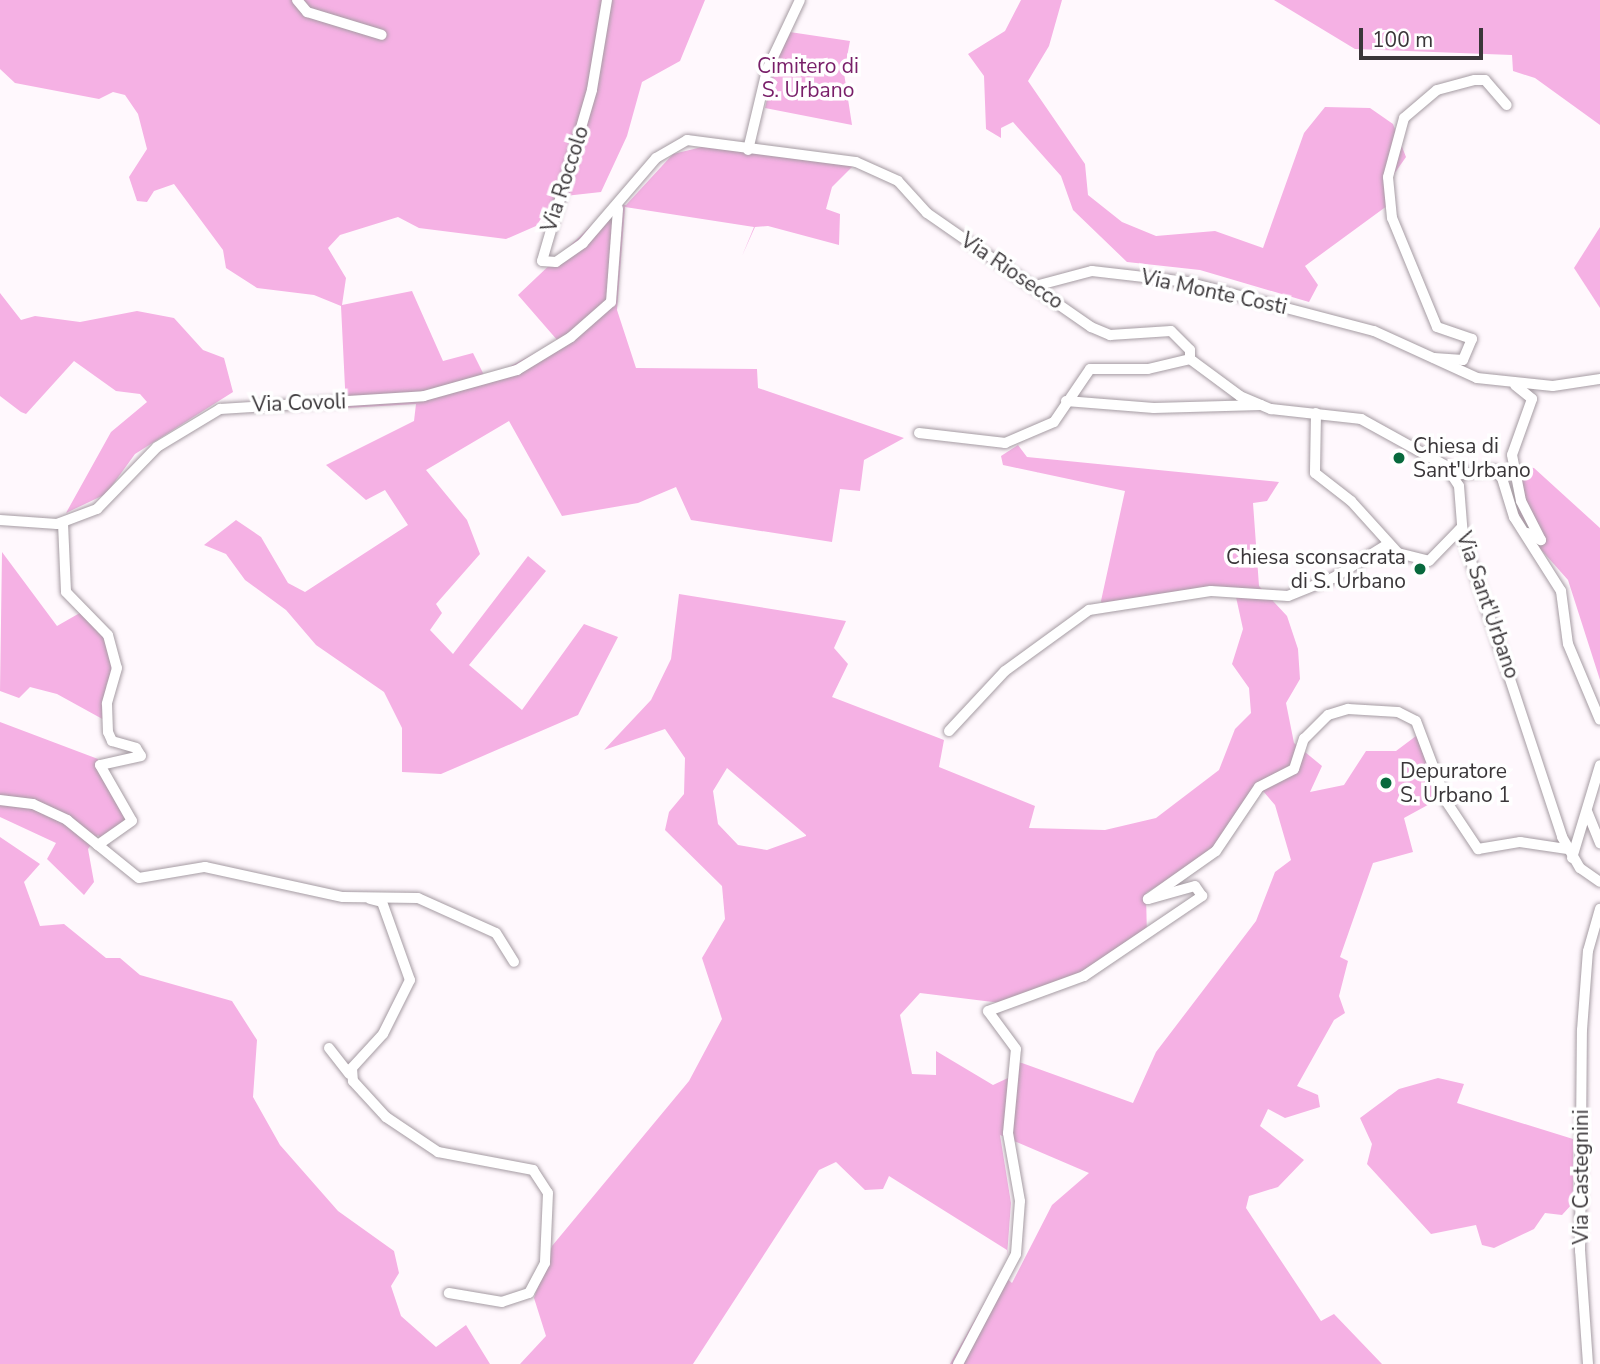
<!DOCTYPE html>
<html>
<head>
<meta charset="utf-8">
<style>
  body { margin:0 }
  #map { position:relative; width:1600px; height:1364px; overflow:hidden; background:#fff8fd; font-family:"Nunito Sans",sans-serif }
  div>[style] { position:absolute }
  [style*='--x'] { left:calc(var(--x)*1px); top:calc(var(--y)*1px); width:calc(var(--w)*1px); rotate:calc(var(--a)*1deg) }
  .green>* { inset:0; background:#f5b1e4 }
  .roads { filter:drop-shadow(0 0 2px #a69ca3) drop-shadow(0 0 2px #a69ca3) }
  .minor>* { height:10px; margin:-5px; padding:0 5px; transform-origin:5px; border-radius:5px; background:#fff }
  .dots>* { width:19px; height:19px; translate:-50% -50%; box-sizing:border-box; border:4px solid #fff; border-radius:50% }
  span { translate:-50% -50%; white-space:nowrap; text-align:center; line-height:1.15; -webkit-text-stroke:7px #fff; paint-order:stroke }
  .park-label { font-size:21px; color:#791f69 }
  .street-label { font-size:21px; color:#3a3639 }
  .poi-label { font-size:21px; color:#3a3639 }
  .left { translate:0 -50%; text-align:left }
  .right { translate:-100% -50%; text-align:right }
  .scale { position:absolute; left:1359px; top:28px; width:124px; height:32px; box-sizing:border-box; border:4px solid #3a3639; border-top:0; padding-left:9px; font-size:21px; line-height:24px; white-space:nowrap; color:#3a3639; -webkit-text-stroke:5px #fff; paint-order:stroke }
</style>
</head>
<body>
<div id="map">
  <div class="green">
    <div style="clip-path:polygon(0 0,705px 0,680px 61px,642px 82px,627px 136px,601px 192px,556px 197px,536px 226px,506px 239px,419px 228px,398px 217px,340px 235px,328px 248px,346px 278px,342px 305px,412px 291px,443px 361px,473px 353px,486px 379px,558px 341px,518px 295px,613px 205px,626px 205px,673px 154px,706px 146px,854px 165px,832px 187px,826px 209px,840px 214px,839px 245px,768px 226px,755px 227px,742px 256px,754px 227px,625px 207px,617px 310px,636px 368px,757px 369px,758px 388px,904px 438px,864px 460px,860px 491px,840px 489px,832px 542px,691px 520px,676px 487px,638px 503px,562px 516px,509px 421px,426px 470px,467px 520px,480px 554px,436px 604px,442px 613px,430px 630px,453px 654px,528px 556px,546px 571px,469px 665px,522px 710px,584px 624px,618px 637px,578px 715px,441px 774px,402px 772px,402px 728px,384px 692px,316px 645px,286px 610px,245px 580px,226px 554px,204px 545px,236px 520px,261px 537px,288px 583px,305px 592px,408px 525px,385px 490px,366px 500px,326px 465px,414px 421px,416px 404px,346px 408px,341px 306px,314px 295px,257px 288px,226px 268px,223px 250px,174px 184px,154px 191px,147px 202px,137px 201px,129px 177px,147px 149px,138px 114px,125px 95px,113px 92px,99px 99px,15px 83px,0 69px)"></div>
    <div style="clip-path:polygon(1021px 0,1062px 0,1049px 46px,1028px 81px,1085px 164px,1088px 195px,1122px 222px,1156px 236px,1215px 231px,1263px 248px,1304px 133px,1325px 107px,1370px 108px,1393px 124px,1406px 157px,1392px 177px,1391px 203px,1305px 266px,1318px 285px,1309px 302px,1200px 270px,1127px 262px,1073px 210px,1061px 176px,1013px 122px,1001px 128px,1001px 138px,986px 129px,984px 76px,968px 54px,1005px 31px)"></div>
    <div style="clip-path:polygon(1274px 0,1600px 0,1600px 125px,1535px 78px,1513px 71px,1512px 55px,1355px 49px)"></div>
    <div style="clip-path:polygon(783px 31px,850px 41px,844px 73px,852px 125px,765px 108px)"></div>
    <div style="clip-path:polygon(1600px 227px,1600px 308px,1574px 268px)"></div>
    <div style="clip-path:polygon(0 293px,21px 320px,35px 316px,80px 322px,137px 311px,174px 318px,203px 350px,224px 358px,233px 392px,135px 454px,106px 494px,66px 513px,111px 432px,147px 402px,140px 394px,116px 391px,74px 361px,26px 414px,21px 412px,0 396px)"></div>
    <div style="clip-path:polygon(evenodd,1018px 445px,1027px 457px,1279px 482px,1267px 501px,1253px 503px,1259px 586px,1287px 616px,1298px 649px,1300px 679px,1286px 703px,1294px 743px,1322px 766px,1310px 792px,1344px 785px,1366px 751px,1396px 751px,1424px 730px,1446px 795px,1404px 818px,1413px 852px,1373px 863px,1340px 957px,1348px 961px,1339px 996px,1345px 1013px,1334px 1020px,1297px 1086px,1318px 1095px,1320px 1107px,1285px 1118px,1268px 1109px,1260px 1126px,1304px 1160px,1278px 1187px,1249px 1196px,1246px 1208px,1321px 1321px,1334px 1314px,1382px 1364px,950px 1364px,1001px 1273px,1012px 1283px,1052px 1205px,1089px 1173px,1000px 1135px,1011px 1203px,1007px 1256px,1007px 1250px,889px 1176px,883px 1189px,865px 1190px,836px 1162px,819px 1170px,693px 1364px,520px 1364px,546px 1336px,534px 1298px,552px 1246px,689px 1081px,722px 1019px,702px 958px,725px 919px,722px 886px,665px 830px,669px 812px,684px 794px,685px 758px,665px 729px,604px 750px,651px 700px,671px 659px,679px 594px,846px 621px,834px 648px,848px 664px,832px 697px,944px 740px,939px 767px,1035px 806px,1029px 828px,1105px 830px,1156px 818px,1219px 770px,1235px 729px,1251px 713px,1249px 688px,1232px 664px,1243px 629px,1236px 597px,1207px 593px,1104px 610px,1101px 601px,1125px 491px,1003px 465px,1001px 456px,1018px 445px,727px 768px,806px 835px,806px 836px,767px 850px,738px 845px,718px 824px,713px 791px,727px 768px,1018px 445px,1263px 791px,1275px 805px,1291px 860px,1275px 872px,1256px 921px,1156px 1052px,1133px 1103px,1022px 1063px,1014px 1062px,1008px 1078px,993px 1085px,936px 1051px,936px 1075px,912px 1074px,900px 1015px,920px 993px,1001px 1003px,1061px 983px,1147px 938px,1146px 893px,1206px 856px,1263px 791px)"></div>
    <div style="clip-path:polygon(1511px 464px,1534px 468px,1600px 528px,1600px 680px,1568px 580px,1520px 526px)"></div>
    <div style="clip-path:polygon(2px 552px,57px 626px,85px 610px,99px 622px,115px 663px,106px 686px,106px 721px,57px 694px,30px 687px,19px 698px,0 691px)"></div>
    <div style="clip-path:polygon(0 722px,98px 759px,133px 815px,105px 844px,98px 835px,88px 849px,94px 882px,84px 895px,47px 859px,56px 843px,0 817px)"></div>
    <div style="clip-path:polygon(0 837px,40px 864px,24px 882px,40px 926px,64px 924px,106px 958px,120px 958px,140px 975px,232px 1001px,257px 1040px,253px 1097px,280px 1145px,338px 1211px,394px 1251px,399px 1273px,391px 1286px,401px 1316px,436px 1347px,466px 1325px,490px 1364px,0 1364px)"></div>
    <div style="clip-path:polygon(1438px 1078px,1464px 1084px,1457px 1103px,1573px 1139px,1573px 1203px,1562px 1215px,1545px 1213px,1534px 1229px,1494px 1248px,1482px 1245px,1476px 1225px,1431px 1234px,1410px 1211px,1367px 1164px,1372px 1144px,1360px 1118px,1399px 1089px)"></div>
  </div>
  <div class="roads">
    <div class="minor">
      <div style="--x:297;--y:0;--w:16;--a:50"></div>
      <div style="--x:307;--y:12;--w:78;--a:17"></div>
      <div style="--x:607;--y:0;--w:91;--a:99.5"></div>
      <div style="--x:592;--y:90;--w:178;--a:106.3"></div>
      <div style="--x:542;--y:261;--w:14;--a:4"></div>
      <div style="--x:556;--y:262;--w:33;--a:-35"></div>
      <div style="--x:583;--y:243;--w:112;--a:-49.3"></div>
      <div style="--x:656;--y:158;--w:36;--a:-30"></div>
      <div style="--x:687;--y:140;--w:170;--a:7.4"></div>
      <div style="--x:856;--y:162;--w:46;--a:24.3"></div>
      <div style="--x:898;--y:181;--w:43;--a:47.8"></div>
      <div style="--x:927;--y:213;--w:200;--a:34.8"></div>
      <div style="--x:1091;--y:327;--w:21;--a:23"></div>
      <div style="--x:1110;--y:335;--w:61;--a:-3.8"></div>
      <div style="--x:1171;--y:331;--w:27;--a:45"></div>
      <div style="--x:1190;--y:350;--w:9;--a:90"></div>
      <div style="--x:1190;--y:359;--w:62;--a:36.5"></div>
      <div style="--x:1240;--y:396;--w:34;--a:23"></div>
      <div style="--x:1271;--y:409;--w:91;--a:6.3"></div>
      <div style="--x:1361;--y:419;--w:97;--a:28.9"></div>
      <div style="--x:1446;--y:466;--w:24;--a:57"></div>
      <div style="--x:1459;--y:486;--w:51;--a:85.5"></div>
      <div style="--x:1463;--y:537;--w:316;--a:71.7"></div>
      <div style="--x:1562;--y:837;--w:36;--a:60"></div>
      <div style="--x:1580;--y:868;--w:24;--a:35"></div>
      <div style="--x:748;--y:150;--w:82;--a:-76.6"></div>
      <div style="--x:767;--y:70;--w:77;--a:-64.8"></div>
      <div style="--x:1039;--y:285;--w:55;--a:-14.8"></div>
      <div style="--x:1092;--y:271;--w:96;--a:6.6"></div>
      <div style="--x:1187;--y:282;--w:193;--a:14.7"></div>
      <div style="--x:1374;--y:331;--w:113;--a:24.5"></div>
      <div style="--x:1477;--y:378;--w:76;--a:6"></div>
      <div style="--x:1553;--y:386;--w:48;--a:-8.5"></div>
      <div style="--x:1434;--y:358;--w:29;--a:4"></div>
      <div style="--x:1463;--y:360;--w:23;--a:-67"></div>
      <div style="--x:1472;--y:339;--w:37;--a:-161"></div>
      <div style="--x:1437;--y:327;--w:118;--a:-112.4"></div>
      <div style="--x:1392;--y:218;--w:41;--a:-95.6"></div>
      <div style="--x:1388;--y:177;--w:61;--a:-74.8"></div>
      <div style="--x:1404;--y:118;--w:43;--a:-40.3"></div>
      <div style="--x:1437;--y:90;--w:39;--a:-15"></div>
      <div style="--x:1475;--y:80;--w:10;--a:0"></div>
      <div style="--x:1485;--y:80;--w:33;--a:49"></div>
      <div style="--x:1515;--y:385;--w:22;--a:39"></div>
      <div style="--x:1532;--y:399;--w:59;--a:109.7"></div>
      <div style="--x:1512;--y:455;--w:47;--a:78.9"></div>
      <div style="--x:1521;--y:501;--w:44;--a:62.9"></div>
      <div style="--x:1541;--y:540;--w:15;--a:-152"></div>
      <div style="--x:1066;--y:401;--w:88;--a:4.5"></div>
      <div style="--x:1154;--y:408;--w:107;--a:-1.6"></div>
      <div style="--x:1316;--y:413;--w:60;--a:91"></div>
      <div style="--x:1315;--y:473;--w:46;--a:37.9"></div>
      <div style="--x:1351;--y:501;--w:70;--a:47.9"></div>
      <div style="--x:1398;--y:553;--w:32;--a:14"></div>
      <div style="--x:1429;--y:561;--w:46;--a:-45.9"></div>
      <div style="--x:919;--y:433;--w:87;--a:6.6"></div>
      <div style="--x:1005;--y:443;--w:53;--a:-23.2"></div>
      <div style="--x:1054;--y:422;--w:64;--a:-55.8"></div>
      <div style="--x:1090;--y:369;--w:58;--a:0"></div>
      <div style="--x:1148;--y:369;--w:43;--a:-13.4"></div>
      <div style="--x:1454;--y:475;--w:40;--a:-7.1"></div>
      <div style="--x:1494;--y:470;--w:11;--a:45"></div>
      <div style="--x:1502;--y:478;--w:41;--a:72.9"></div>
      <div style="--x:1514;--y:517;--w:88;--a:57.6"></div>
      <div style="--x:1561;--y:591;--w:53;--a:82.5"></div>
      <div style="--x:1568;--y:644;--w:82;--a:67.2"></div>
      <div style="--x:0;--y:520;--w:57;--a:4"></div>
      <div style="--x:57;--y:524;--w:43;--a:-20.6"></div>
      <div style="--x:97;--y:509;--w:86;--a:-45.9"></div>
      <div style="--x:157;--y:447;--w:74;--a:-31.1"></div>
      <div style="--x:220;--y:409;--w:204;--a:-3.6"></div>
      <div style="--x:424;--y:396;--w:97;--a:-15.6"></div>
      <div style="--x:517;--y:370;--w:63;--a:-31.4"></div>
      <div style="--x:571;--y:337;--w:53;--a:-41.2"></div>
      <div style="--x:611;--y:302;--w:94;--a:-85.7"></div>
      <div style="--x:63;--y:523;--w:69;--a:87.5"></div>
      <div style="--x:66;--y:592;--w:60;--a:45.7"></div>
      <div style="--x:108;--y:635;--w:34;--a:75"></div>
      <div style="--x:117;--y:668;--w:37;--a:106"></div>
      <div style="--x:107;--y:704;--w:28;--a:88"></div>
      <div style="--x:108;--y:732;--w:10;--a:66"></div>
      <div style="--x:112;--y:741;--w:25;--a:16"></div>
      <div style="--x:136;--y:748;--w:9;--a:58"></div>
      <div style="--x:141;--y:756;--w:42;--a:167.6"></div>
      <div style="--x:100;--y:765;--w:64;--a:60.3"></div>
      <div style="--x:132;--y:821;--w:42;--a:144.8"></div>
      <div style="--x:949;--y:731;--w:82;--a:-47"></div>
      <div style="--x:1005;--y:671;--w:104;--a:-36"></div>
      <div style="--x:1089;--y:610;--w:123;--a:-8.9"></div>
      <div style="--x:1211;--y:591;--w:77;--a:3.7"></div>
      <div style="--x:1288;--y:596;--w:48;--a:-21.8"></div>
      <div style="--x:1333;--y:578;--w:65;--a:-31.7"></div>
      <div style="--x:0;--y:800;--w:33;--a:7"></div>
      <div style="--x:33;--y:804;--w:38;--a:25"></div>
      <div style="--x:67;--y:820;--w:92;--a:38.9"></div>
      <div style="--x:139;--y:878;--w:67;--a:-9.5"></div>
      <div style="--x:205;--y:867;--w:141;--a:12.3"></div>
      <div style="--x:343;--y:897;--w:75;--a:0.8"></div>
      <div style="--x:418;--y:898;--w:85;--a:24.2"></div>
      <div style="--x:496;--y:933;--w:34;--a:58"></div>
      <div style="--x:1587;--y:811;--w:35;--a:68"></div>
      <div style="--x:1572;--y:858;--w:97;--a:-73.2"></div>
      <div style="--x:370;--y:899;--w:12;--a:14"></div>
      <div style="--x:382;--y:902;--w:83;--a:70.3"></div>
      <div style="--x:410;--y:980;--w:60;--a:116.6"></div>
      <div style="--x:383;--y:1034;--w:46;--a:132.4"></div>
      <div style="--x:352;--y:1068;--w:13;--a:86"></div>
      <div style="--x:353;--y:1081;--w:49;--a:47.5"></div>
      <div style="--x:386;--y:1117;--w:63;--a:33.9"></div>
      <div style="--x:438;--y:1152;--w:97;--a:10.7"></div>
      <div style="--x:533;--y:1170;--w:27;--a:57"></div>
      <div style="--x:548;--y:1193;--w:70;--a:92.5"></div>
      <div style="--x:545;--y:1263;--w:34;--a:118"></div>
      <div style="--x:529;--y:1293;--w:28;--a:162"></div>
      <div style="--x:502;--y:1302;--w:54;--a:-170.4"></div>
      <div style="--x:329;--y:1048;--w:33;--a:52"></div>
      <div style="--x:958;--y:1364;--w:124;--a:-62.2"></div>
      <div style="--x:1016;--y:1254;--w:53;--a:-85.7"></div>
      <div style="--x:1020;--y:1201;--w:69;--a:-100"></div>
      <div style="--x:1008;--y:1133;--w:84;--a:-84.6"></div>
      <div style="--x:1016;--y:1049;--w:47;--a:-126.4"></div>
      <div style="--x:988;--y:1011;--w:102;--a:-20"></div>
      <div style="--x:1084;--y:976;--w:143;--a:-34.1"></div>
      <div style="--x:1202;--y:896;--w:12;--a:-125"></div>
      <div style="--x:1195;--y:886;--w:49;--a:164.5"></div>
      <div style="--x:1148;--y:899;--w:83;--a:-35.2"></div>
      <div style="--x:1216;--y:851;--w:77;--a:-56.1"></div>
      <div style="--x:1259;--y:787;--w:39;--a:-27"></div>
      <div style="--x:1294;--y:769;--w:32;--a:-72"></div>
      <div style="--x:1304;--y:739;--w:34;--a:-45"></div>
      <div style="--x:1328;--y:715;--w:21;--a:-17"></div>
      <div style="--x:1348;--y:709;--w:50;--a:3.4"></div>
      <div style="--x:1398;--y:712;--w:20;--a:27"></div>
      <div style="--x:1416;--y:721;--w:85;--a:69.4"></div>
      <div style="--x:1446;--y:801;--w:58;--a:56.3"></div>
      <div style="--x:1478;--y:849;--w:43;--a:-9.5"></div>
      <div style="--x:1520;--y:842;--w:48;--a:8.5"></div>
      <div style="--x:1588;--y:1364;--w:113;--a:-94"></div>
      <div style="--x:1580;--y:1251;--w:221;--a:-89.5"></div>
      <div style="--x:1582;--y:1030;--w:79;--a:-85.7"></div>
      <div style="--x:1588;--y:951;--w:44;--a:-74.1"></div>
    </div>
  </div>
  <div class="dots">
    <div style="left:1399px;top:458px;background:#08693d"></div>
    <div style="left:1420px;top:569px;background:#08693d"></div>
    <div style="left:1386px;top:783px;background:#08693d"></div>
  </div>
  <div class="park-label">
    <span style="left:808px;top:78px">Cimitero di<br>S. Urbano</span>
  </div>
  <div class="street-label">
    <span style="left:565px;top:179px;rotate:-72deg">Via Roccolo</span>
    <span style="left:1012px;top:271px;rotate:34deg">Via Riosecco</span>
    <span style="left:1214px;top:292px;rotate:12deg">Via Monte Costi</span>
    <span style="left:299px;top:403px;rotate:-2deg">Via Covoli</span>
    <span style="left:1488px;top:605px;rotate:71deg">Via Sant'Urbano</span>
    <span style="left:1581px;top:1177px;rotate:-90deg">Via Castegnini</span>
  </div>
  <div class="poi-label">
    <span class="left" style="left:1413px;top:458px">Chiesa di<br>Sant'Urbano</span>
    <span class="right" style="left:1406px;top:569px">Chiesa sconsacrata<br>di S. Urbano</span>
    <span class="left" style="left:1400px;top:783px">Depuratore<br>S. Urbano 1</span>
  </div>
  <div class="scale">100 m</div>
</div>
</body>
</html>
